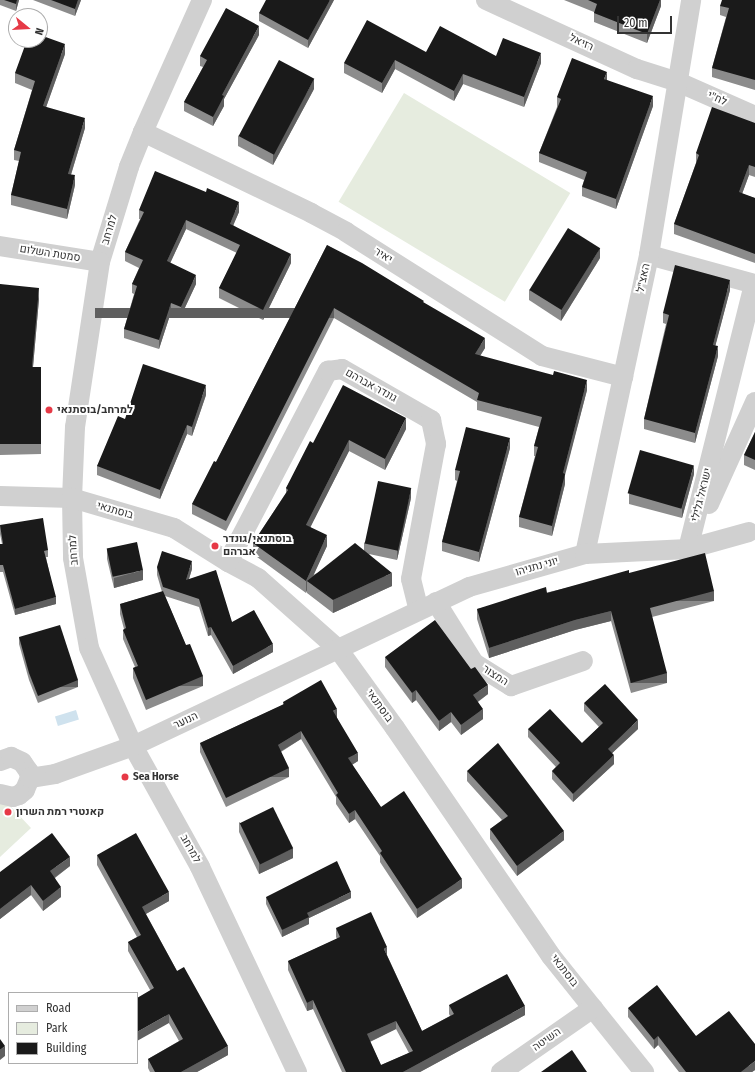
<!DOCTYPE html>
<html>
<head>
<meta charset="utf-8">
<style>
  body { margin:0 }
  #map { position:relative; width:755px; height:1072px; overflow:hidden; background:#fff; font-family:"Fira Sans Condensed",Heebo,sans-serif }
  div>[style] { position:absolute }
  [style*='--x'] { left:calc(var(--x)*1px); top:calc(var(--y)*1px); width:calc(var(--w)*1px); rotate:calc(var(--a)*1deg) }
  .green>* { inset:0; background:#e6ecdf; transform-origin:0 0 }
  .water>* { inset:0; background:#cfe2ee; transform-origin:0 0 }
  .street>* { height:20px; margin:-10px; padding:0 10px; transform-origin:10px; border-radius:10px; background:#d0d0d0 }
  .wall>* { inset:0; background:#8c8c8c }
  .shaded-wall>* { inset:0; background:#5f5f5f; transform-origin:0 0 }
  .building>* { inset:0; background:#1a1a1a; transform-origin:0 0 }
  .dots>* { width:11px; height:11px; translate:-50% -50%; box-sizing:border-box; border:2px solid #fff; border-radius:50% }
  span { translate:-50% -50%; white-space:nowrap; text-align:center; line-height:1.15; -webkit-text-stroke:4px #fff; paint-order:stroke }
  .street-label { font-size:11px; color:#333 }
  .poi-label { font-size:11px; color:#333; font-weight:700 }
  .left { translate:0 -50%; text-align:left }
  .legend { position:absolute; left:8px; top:992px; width:130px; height:72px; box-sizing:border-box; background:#fff; border:1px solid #adadad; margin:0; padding:5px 7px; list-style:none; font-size:12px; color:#333 }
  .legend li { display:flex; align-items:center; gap:8px; height:20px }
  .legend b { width:20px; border:1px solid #adadad }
  .north { position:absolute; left:8px; top:8px; width:40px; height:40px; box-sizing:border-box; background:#fff; border:1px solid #adadad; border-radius:50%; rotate:108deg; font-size:11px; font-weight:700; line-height:16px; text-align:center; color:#333 }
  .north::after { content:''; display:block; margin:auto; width:14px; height:18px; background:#e63946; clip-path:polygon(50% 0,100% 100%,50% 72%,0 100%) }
  .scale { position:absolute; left:617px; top:16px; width:55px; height:18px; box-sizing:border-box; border:2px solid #333; border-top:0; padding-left:5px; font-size:12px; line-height:14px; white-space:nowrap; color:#333; -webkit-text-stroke:3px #fff; paint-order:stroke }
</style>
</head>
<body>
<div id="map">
  <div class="green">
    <div style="left:404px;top:93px;width:194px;height:127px;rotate:31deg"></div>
    <div style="clip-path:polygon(0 795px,31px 828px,0 857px)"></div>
  </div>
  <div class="water">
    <div style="left:76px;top:710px;width:10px;height:22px;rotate:73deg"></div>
  </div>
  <div class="street">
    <div style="--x:202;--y:0;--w:145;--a:114.1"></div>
    <div style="--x:143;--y:132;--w:38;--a:112"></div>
    <div style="--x:129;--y:167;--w:99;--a:107"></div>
    <div style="--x:100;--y:262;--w:167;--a:98.6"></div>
    <div style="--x:75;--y:427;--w:71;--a:92.4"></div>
    <div style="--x:72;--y:498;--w:60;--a:89"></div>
    <div style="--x:73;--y:558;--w:91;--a:79.9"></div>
    <div style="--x:89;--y:648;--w:107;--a:65.8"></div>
    <div style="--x:133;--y:746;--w:138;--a:61"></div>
    <div style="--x:200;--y:867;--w:227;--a:64.7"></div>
    <div style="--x:486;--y:0;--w:166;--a:24.6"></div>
    <div style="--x:637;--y:69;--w:43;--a:17.6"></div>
    <div style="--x:678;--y:82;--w:84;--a:23.8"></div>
    <div style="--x:143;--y:132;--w:187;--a:25.7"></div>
    <div style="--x:311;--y:213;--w:40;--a:28"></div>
    <div style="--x:346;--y:232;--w:232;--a:32.3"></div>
    <div style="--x:542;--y:356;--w:84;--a:14.5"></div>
    <div style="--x:0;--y:246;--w:101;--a:9.1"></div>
    <div style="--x:649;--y:255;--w:110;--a:15.3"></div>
    <div style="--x:0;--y:496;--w:72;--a:1.6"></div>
    <div style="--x:72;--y:498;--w:106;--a:16.4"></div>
    <div style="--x:174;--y:528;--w:64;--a:32.2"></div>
    <div style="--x:228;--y:562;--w:34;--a:28"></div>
    <div style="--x:258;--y:578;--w:107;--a:41.6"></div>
    <div style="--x:338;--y:649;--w:97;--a:54.2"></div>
    <div style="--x:395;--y:728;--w:276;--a:55.6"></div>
    <div style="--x:551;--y:956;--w:149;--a:51.3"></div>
    <div style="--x:709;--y:504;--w:112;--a:-65.7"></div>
    <div style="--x:688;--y:549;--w:273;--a:-76"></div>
    <div style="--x:585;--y:554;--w:306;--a:-77.9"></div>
    <div style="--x:649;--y:255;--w:258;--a:-80.6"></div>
    <div style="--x:228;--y:562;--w:216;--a:-62.4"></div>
    <div style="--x:328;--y:371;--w:14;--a:-8"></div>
    <div style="--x:342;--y:369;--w:103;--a:29.8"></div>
    <div style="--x:431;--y:420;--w:25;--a:78"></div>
    <div style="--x:436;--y:444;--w:137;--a:100.5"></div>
    <div style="--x:411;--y:579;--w:32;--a:76"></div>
    <div style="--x:436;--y:602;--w:72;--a:58.1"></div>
    <div style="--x:474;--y:663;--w:44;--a:31.9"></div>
    <div style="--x:511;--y:686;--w:76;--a:-19.1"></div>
    <div style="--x:0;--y:761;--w:12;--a:-20"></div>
    <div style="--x:11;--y:757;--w:12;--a:24"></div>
    <div style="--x:22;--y:762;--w:12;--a:55"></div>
    <div style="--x:29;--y:772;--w:6;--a:81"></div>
    <div style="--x:30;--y:778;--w:13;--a:113"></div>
    <div style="--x:25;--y:790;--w:8;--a:140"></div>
    <div style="--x:19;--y:795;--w:6;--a:162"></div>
    <div style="--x:13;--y:797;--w:13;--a:-167"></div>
    <div style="--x:30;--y:778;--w:25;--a:-9"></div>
    <div style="--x:55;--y:774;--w:83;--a:-19.7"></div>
    <div style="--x:133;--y:746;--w:372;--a:-25.3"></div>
    <div style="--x:469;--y:587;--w:121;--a:-15.9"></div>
    <div style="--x:585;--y:554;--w:103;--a:-2.8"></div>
    <div style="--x:688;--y:549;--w:63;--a:-15.6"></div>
    <div style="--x:501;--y:1072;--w:112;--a:-34.8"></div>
  </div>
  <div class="wall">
    <div style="clip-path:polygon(0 0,19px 0,16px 11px,0 5px)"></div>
    <div style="clip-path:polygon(33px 0,81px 0,75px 16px)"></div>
    <div style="clip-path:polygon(334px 0,308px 48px,259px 21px,259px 13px)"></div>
    <div style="clip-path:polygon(564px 0,661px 0,661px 6px,647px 43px,594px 22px,594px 12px)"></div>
    <div style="clip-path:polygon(755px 0,755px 90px,712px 77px,712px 68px,726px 17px,720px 15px,720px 6px)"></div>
    <div style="clip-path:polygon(259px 35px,224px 99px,224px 106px,213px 126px,184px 111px,184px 102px,203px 67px,200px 66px,200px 56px)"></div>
    <div style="clip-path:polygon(426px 52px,496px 56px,541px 63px,524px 107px,463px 84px,454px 101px,395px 69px,382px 93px,344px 73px,344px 63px)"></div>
    <div style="clip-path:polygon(65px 54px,46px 107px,85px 128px,71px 175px,75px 185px,67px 219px,11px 205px,11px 195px,19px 161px,14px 160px,14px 150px,32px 90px,15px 83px,15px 73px)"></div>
    <div style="clip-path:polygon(607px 80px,653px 106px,616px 209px,582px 196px,582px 187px,584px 180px,539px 162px,539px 153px,557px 107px,557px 97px)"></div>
    <div style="clip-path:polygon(314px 89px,273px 165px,238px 146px,238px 136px)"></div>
    <div style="clip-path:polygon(755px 123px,755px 177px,749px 175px,742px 194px,755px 198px,755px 263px,674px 234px,674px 224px,696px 163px,696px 153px)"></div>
    <div style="clip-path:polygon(139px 210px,239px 212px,233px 225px,291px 263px,263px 320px,219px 298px,219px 288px,237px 253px,186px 229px,170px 263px,196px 284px,181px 316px,171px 312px,159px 349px,124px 338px,124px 329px,134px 294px,132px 293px,132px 284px,139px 268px,125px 261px,125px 252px,140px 219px,139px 219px)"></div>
    <div style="clip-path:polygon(327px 245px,424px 303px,485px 348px,480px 356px,587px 390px,565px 473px,565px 484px,552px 536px,519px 527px,519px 517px,535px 456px,534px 456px,534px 446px,539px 427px,477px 410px,477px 402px,334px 318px,226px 531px,192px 514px,192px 504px,216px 462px)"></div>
    <div style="clip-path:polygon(600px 258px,561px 321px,529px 300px,529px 290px)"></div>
    <div style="clip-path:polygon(0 284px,39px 299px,33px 367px,41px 367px,41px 454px,0 455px)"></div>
    <div style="clip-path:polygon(730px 290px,715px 346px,718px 356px,695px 443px,644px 429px,644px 419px,666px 324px,663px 323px,663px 313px)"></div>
    <div style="clip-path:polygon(206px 395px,192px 436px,187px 434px,160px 499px,97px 475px,97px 466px,125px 419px)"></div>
    <div style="clip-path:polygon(406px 429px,385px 470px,349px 451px,310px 527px,327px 546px,313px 575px,364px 551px,364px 543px,411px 498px,397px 560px,369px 554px,392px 586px,333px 613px,307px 593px,307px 590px,306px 593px,253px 554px,253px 543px,286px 493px,286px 488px,313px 443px)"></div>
    <div style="clip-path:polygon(755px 432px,755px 470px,744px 465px,744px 455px)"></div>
    <div style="clip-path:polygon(510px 448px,479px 562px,442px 551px,442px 542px,457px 481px,455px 480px,455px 470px)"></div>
    <div style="clip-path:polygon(694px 474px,682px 518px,629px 504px,629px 494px)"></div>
    <div style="clip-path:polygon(0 525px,48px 550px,48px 557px,46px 557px,56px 604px,15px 615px,3px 572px,0 572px,0 544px,2px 544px,0 534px)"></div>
    <div style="clip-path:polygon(107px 549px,143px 580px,114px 588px,107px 559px)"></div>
    <div style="clip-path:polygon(157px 567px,192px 569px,189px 579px,232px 622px,273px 652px,233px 674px,211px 635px,208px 636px,199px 607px,165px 596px,203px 686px,146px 710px,133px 678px,133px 668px,135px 667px,123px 639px,123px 630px,124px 629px,120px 614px,120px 604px,162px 592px,157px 575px)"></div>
    <div style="clip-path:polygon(629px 573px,714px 601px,652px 617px,667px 683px,631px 693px,611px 621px,575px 630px,489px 658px,477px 619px,477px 609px)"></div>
    <div style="clip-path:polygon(19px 637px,78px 687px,38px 703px,29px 680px,19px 644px)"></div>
    <div style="clip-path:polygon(385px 657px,488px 694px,478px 702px,483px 719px,461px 735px,451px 722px,439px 731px,416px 700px,412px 703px,385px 667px)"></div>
    <div style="clip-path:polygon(283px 702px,337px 718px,358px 761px,352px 765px,381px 807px,462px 888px,417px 918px,380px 862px,380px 856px,355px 819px,349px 823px,336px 804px,336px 797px,301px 739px,281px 752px,289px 777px,226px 807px,200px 752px,200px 743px,283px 705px)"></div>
    <div style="clip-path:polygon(584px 703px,638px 729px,612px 753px,614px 764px,573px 802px,552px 779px,552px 771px,556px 767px,528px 737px,528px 729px,582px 743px,599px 727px,584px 711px)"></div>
    <div style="clip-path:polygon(467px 771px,564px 840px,517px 876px,490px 839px,490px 829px,502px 820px,467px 781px)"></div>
    <div style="clip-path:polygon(239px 822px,293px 858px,259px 874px,239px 832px)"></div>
    <div style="clip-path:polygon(97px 855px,169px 901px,146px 914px,177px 971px,228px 1055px,197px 1072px,150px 1072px,148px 1068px,148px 1059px,179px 1041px,128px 951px,128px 942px,137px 937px,97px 865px)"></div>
    <div style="clip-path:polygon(70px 866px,55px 878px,61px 897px,43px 911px,31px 895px,0 919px,0 872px)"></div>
    <div style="clip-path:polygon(266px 897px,351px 898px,309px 918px,309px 924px,282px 937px,266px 904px)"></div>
    <div style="clip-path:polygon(evenodd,336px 928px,387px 955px,422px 1031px,450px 1016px,449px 1014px,449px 1005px,525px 1015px,420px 1072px,342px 1072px,313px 1009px,307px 1011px,288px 970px,288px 961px,337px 939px,336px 937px,336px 928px,396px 1029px,409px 1053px,381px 1065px,370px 1042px,396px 1029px)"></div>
    <div style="clip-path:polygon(628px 1008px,696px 1036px,755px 1070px,752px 1072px,679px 1072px,658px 1045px,654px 1049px,628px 1017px)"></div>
  </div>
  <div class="shaded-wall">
    <div style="clip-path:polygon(17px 0,19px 0,16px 11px,16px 4px)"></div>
    <div style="clip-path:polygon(78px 0,81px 0,75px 16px,75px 9px)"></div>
    <div style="clip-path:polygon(330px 0,334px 0,308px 48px,308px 40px)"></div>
    <div style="clip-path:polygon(660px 0,661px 0,661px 6px,647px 43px,647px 34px)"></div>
    <div style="clip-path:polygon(259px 26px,259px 35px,224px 99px,224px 106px,213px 126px,213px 117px,222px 95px)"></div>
    <div style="clip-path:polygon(65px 44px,65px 54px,43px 116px,43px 106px)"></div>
    <div style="clip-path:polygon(541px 53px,541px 63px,524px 107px,524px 97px)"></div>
    <div style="clip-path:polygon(395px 60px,395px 69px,382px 93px,382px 83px)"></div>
    <div style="clip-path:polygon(607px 72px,607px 81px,604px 79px)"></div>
    <div style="clip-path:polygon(463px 74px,463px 84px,454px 101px,454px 91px)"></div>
    <div style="clip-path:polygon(314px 79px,314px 89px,273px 165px,273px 155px)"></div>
    <div style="clip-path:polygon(653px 96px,653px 106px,616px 209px,616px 199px)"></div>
    <div style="clip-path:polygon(85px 118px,85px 128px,68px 184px,68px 174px)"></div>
    <div style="clip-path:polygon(749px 165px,749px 175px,739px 202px,739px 192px)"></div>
    <div style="clip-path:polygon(75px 175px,75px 185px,67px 219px,67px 209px)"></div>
    <div style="clip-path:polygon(239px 202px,239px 212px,230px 233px,230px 224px)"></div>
    <div style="clip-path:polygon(186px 220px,186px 229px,167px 270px,167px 261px)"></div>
    <div style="clip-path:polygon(600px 248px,600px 258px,561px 321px,561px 311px)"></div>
    <div style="clip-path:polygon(291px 254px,291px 263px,263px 320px,263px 310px)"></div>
    <div style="clip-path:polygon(196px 275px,196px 284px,181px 316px,181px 307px)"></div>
    <div style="clip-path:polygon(730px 280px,730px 290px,713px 355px,713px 345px)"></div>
    <div style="clip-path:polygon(39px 288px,39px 299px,32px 378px,32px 367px)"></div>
    <div style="clip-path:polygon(171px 303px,171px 312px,159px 349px,159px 340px)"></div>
    <div style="left:334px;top:308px;width:10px;height:239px;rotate:90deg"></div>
    <div style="clip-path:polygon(485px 338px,485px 348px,475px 364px,475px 354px)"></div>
    <div style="clip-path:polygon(718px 346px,718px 356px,695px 443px,695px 433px)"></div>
    <div style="clip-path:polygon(587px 380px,587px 390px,563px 483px,563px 473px)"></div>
    <div style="clip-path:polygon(206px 385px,206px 395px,192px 436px,192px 427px)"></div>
    <div style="clip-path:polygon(406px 418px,406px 429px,385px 470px,385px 459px)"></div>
    <div style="clip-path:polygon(187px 425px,187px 434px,160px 499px,160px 490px)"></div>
    <div style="clip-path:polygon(510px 438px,510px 448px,479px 562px,479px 552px)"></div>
    <div style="clip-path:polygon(349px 440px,349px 451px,306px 536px,306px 525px)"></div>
    <div style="clip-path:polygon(694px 465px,694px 474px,682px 518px,682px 508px)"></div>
    <div style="clip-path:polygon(565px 474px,565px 484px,552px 536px,552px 526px)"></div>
    <div style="clip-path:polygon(411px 488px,411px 498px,397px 560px,397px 551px)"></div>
    <div style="clip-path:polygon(327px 535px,327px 546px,310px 583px,307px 581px,307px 590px,306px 593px,306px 581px)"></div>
    <div style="clip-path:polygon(192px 561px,192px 569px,186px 588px,186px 580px)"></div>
    <div style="clip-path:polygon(143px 570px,143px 580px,114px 588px,114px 578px)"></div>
    <div style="clip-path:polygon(392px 573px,392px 586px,333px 613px,333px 600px)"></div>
    <div style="left:714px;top:591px;width:10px;height:66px;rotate:90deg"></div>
    <div style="clip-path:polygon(56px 597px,56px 604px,15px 615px,15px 609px)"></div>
    <div style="clip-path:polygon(611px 611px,611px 621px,575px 630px,489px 658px,489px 648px,575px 620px)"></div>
    <div style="clip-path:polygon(211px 627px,211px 635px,208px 636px,208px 628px)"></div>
    <div style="clip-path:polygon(273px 644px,273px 652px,233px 674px,233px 666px)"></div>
    <div style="left:667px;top:673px;width:10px;height:37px;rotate:90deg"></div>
    <div style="left:203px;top:676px;width:10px;height:62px;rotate:90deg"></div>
    <div style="left:78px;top:680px;width:7px;height:43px;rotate:90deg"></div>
    <div style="clip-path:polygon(488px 685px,488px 694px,473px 705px,473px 695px)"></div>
    <div style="clip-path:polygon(416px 690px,416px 700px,412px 703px,412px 693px)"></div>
    <div style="clip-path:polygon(337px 709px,337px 718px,333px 720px,333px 711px)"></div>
    <div style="clip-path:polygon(483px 709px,483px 719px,461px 735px,461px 725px)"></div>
    <div style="clip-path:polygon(451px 712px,451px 722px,439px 731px,439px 721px)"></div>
    <div style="clip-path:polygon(638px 720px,638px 729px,608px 757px,608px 749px)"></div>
    <div style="clip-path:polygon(301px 731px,301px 739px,278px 753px,278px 745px)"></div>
    <div style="clip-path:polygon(358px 753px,358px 761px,348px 767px,348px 758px)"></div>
    <div style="clip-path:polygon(614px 755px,614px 764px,573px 802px,573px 794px)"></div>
    <div style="left:289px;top:768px;width:9px;height:70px;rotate:90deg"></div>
    <div style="clip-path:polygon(355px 810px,355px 819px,349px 823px,349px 814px)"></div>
    <div style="clip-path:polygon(564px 831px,564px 840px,517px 876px,517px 866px)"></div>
    <div style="clip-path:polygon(293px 848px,293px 858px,259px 874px,259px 864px)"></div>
    <div style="clip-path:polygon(70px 857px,70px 866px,50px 881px,50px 871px)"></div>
    <div style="clip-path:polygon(462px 879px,462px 888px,417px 918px,417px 909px)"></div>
    <div style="clip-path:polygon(31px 885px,31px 895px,0 919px,0 909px)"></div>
    <div style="clip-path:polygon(61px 887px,61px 897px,43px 911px,43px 901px)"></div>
    <div style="clip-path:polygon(169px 892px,169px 901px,142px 916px,142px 907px)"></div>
    <div style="clip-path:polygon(351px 892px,351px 898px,309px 918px,309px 924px,282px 937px,282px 930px,307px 913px)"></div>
    <div style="clip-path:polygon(387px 947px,387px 956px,384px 949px)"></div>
    <div style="clip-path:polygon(313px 1000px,313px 1009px,307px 1011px,307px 1003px)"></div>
    <div style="clip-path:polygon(525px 1006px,525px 1015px,420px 1072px,403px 1072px)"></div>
    <div style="clip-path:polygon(169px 1014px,169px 1023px,137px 1041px,137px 1032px)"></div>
    <div style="clip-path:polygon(396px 1021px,396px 1029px,367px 1043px,367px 1034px)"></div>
    <div style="clip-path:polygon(658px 1036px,658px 1045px,654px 1049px,654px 1040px)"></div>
    <div style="clip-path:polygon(5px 1046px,5px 1056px,0 1060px,0 1050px)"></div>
    <div style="clip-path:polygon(228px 1046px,228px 1055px,197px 1072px,181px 1072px)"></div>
    <div style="clip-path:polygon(755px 1061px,755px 1070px,752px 1072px,741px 1072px)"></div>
  </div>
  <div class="building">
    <div style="clip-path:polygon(4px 0,17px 0,16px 4px)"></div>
    <div style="clip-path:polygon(51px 0,78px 0,75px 9px)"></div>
    <div style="clip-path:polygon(266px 0,330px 0,308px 40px,259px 13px)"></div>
    <div style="clip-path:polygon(588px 0,660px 0,647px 34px,594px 13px,597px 4px)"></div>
    <div style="clip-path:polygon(722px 0,755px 0,755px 80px,712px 68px,729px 8px,720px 6px)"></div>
    <div style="clip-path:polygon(226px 8px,259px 26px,222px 95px,224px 96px,213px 117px,184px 102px,207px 60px,200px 56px)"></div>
    <div style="clip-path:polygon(367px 20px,426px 52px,440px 26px,496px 56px,503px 38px,541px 53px,524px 97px,463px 74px,454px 91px,395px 60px,382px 83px,344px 63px)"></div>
    <div style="clip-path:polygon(40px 35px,65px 44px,43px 106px,85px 118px,68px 174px,75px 175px,67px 209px,11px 195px,21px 152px,14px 150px,35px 81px,15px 73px,27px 40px,40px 40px)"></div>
    <div style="clip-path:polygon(572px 58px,607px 72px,604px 79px,653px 96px,616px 199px,582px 187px,587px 172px,539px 153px,561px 99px,557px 97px)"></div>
    <div style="left:279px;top:60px;width:40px;height:86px;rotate:28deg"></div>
    <div style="clip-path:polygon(712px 107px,755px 123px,755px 167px,749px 165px,739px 192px,755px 198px,755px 254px,674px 224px,699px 155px,696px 153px)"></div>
    <div style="clip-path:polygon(155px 171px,206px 192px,207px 188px,239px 202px,230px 224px,291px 254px,263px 310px,219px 288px,240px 245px,186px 220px,167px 261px,196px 275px,181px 307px,171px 303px,159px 340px,124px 329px,137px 286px,132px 284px,143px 260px,125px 252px,144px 212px,139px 210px)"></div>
    <div style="left:568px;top:228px;width:38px;height:73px;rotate:32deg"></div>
    <div style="clip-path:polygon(327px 245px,362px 263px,424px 301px,423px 302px,485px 338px,475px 354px,553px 375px,554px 371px,587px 380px,563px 473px,565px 474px,552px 526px,519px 517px,538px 447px,534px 446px,542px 417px,477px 400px,479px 393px,334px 308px,226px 521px,192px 504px,214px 461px,216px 462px)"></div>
    <div style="clip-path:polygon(675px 265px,730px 280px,713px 345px,718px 346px,695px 433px,644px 419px,669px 315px,663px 313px)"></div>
    <div style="clip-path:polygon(0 284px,39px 288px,32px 367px,41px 367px,41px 444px,0 444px)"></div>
    <div style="clip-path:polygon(143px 364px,206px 385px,192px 427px,187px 425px,160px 490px,97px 466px,118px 416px,125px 419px)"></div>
    <div style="clip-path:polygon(343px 385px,406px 418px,385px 459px,349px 440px,306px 525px,327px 535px,306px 581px,253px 543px,288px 490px,286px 488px,310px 441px,313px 443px)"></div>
    <div style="clip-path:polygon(466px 427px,510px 438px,479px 552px,442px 542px,460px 471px,455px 470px)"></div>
    <div style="clip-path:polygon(755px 432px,755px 460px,744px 455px)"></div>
    <div style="left:640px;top:450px;width:56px;height:45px;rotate:16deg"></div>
    <div style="left:378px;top:481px;width:34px;height:64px;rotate:12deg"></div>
    <div style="clip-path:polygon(43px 518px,48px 550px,44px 551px,56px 597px,15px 609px,3px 565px,0 565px,0 544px,3px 544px,0 525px)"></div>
    <div style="left:137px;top:542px;width:29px;height:31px;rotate:78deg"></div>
    <div style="clip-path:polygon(355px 543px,392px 573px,333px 600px,307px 581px)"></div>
    <div style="clip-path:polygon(162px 551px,192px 561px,186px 580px,216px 570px,232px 622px,254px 610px,273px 644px,233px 666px,211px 627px,208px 628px,199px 599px,163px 587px,157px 567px)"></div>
    <div style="clip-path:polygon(705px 553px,714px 591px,650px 608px,667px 673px,631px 683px,611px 611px,575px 620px,489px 648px,477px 609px,546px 587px,547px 593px,629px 570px,629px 573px)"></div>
    <div style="clip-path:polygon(163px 591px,186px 645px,190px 644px,203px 676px,146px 700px,133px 668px,138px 666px,123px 630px,126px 628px,120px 604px)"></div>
    <div style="clip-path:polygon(435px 620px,471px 669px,475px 667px,488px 685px,473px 695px,483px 709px,461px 725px,451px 712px,439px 721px,416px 690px,412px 693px,385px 657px)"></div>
    <div style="clip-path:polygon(60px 625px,78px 680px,38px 696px,29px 673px,19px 637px)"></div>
    <div style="clip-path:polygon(321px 680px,337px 709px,333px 711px,358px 753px,348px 758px,381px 807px,404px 791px,462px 879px,417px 909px,380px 853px,382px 851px,355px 810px,349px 814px,336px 795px,338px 793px,301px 731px,278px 745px,289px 768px,226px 798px,200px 743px,284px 704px,283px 702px)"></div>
    <div style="clip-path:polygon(605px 684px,638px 720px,608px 749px,614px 755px,573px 794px,552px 771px,560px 763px,528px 729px,550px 709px,582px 743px,603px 723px,584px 703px)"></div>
    <div style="clip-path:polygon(498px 743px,564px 831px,517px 866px,490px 829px,508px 816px,467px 771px)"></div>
    <div style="left:273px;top:807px;width:46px;height:37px;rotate:64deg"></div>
    <div style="clip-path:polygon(52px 833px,70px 857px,50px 871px,61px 887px,43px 901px,31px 885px,0 909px,0 872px)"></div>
    <div style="clip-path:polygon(136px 833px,169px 892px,142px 907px,177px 971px,184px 967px,228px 1046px,181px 1072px,155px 1072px,148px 1059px,183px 1039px,169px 1014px,137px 1032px,137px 998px,154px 988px,128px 942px,141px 935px,97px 855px)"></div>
    <div style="clip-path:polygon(337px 861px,351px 892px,307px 913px,309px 917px,282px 930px,266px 897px)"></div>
    <div style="clip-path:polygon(evenodd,371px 912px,387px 947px,384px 949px,422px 1031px,454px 1014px,449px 1005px,507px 974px,525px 1006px,403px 1072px,346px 1072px,313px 1000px,307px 1003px,288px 961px,340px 937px,336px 928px,371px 912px,396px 1021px,413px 1051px,381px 1065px,367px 1034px,396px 1021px)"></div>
    <div style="clip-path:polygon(657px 985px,696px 1036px,729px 1011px,755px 1044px,755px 1061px,741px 1072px,686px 1072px,658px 1036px,654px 1040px,628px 1008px)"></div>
    <div style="clip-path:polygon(0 1039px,5px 1046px,0 1050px)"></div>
    <div style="clip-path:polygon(572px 1050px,587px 1072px,541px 1072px)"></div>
  </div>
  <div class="dots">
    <div style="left:49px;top:410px;background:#e63946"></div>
    <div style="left:215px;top:546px;background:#e63946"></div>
    <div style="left:125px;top:777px;background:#e63946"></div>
    <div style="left:8px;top:812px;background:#e63946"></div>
  </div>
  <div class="street-label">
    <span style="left:581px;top:43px;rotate:25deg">רזיאל</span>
    <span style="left:717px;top:99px;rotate:24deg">לח"י</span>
    <span style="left:110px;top:230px;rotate:-73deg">למרחב</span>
    <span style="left:50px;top:254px;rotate:9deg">סמטת השלום</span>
    <span style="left:383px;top:256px;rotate:32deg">יאיר</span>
    <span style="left:644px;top:278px;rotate:-78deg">האצ"ל</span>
    <span style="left:371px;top:386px;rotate:29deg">גונדר אברהם</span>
    <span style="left:702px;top:495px;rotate:-76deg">ישראל גלילי</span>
    <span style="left:115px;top:511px;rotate:16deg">בוסתנאי</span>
    <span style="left:74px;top:550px;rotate:-94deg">למרחב</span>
    <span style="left:537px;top:567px;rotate:-16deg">יוני נתניהו</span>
    <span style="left:495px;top:676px;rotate:33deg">המצור</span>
    <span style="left:379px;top:706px;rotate:54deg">בוסתנאי</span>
    <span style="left:186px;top:721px;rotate:-25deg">הנוער</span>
    <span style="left:190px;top:849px;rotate:61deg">למרחב</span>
    <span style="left:564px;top:971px;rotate:52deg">בוסתנאי</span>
    <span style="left:547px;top:1040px;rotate:-35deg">השיטה</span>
  </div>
  <div class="poi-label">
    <span class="left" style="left:57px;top:410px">למרחב/בוסתנאי</span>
    <span class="left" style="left:223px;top:546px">בוסתנאי/גונדר<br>אברהם</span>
    <span class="left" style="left:133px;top:777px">Sea Horse</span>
    <span class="left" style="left:16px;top:812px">קאנטרי רמת השרון</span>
  </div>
  <ul class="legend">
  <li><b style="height:5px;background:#d0d0d0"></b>Road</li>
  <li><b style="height:11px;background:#e6ecdf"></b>Park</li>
  <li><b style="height:11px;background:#1a1a1a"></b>Building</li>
  </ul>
  <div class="north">N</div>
  <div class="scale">20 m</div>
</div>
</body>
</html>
